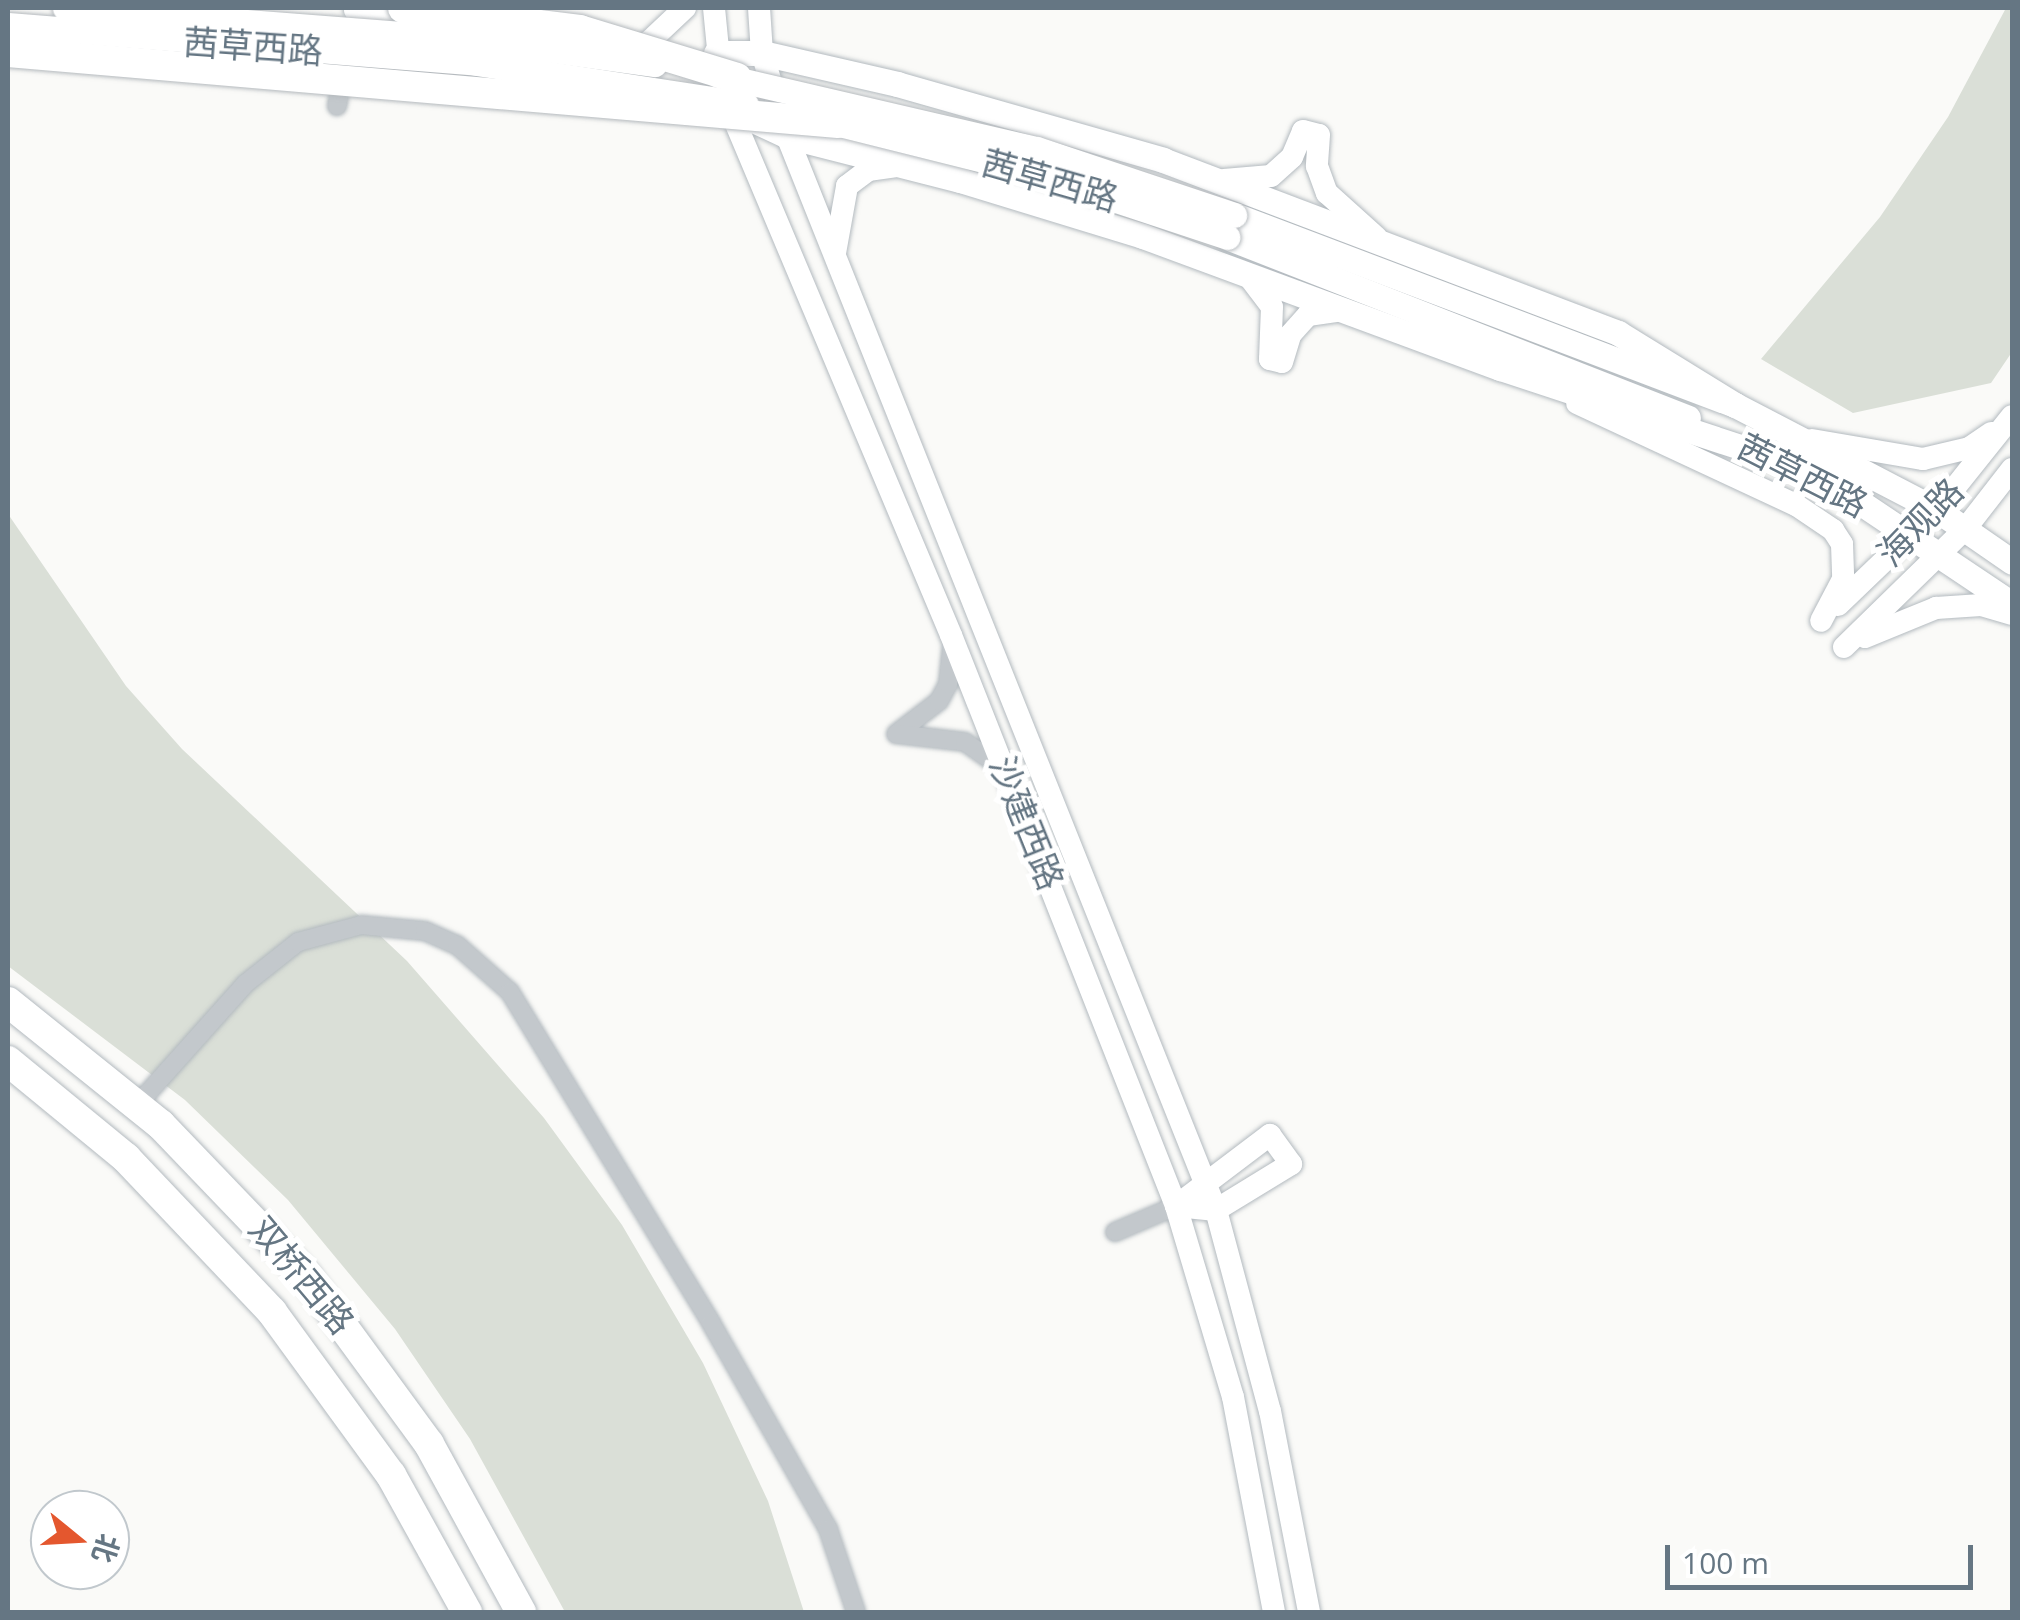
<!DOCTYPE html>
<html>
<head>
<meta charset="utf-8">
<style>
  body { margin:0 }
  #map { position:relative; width:2020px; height:1620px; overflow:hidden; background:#fafaf8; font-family:"Open Sans","Noto Sans SC",sans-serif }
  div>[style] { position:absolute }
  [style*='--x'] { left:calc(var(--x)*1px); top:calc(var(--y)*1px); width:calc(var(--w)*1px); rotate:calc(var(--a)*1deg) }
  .green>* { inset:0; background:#dadfd7 }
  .roads { filter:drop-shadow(0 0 2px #b3babf) drop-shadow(0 0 2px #b3babf) }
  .street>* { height:18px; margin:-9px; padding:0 9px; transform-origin:9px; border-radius:9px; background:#c3c8cc }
  .secondary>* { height:22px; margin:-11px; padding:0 11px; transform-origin:11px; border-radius:11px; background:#fff }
  .primary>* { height:25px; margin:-12.5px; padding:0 12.5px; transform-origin:12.5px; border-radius:12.5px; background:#fff }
  .highway>* { height:30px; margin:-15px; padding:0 15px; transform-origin:15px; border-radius:15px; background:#fff }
  .bridges { filter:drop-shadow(0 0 2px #b5babe) drop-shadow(0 0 2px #b5babe) }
  .primary-bridge>* { height:25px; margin:-12.5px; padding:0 12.5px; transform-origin:12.5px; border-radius:12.5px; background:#fff }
  .highway-bridge>* { height:30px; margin:-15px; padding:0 15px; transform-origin:15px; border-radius:15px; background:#fff }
  span { translate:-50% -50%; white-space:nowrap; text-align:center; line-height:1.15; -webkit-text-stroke:10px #fff; paint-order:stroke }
  .street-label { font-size:35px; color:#657683 }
  .frame { position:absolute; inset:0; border:10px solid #657683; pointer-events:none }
  .north { position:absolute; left:30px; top:1490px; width:100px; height:100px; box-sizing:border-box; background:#fff; border:2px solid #c1c8cd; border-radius:50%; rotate:108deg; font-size:28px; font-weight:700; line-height:40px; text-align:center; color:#657683 }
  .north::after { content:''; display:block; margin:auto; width:35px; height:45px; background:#e4572e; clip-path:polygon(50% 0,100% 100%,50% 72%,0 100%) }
  .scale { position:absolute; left:1665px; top:1545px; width:308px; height:45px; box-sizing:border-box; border:5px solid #657683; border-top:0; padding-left:12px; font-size:30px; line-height:35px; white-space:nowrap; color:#657683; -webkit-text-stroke:8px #fff; paint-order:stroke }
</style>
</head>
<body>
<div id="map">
  <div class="green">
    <div style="clip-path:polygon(2006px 8px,2012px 8px,2012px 352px,1991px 383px,1853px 413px,1761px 359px,1880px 217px,1948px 117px)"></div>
    <div style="clip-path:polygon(8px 514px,126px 686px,182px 749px,407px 961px,544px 1118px,622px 1225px,703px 1363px,768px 1501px,804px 1612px,565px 1612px,470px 1439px,395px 1329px,288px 1200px,185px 1100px,8px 966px)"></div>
  </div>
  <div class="roads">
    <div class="street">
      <div style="--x:337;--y:106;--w:35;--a:-80"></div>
      <div style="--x:896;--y:734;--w:54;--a:-37.5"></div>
      <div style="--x:939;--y:701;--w:19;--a:-62"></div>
      <div style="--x:948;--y:684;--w:38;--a:-84"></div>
      <div style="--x:897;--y:734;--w:68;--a:6.7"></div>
      <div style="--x:965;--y:742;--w:45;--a:35.1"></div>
      <div style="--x:137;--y:1105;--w:162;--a:-48.2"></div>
      <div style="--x:245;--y:984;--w:68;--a:-38.4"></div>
      <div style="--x:298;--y:942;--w:65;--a:-15.1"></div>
      <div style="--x:361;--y:925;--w:64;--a:5.4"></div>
      <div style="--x:425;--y:931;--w:35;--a:24"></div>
      <div style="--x:457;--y:945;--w:71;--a:41.6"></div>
      <div style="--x:510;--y:992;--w:387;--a:58.7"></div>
      <div style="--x:711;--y:1323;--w:237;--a:60.4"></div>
      <div style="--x:828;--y:1529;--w:88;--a:71.4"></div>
      <div style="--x:1115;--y:1232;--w:66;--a:-23.1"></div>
    </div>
    <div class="secondary">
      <div style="--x:714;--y:8;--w:61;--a:84.4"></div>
      <div style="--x:759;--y:8;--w:45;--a:86.2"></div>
      <div style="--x:762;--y:53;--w:87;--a:73.2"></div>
      <div style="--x:787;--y:136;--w:1157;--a:68.23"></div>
      <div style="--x:1216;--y:1210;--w:208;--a:75"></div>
      <div style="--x:1270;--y:1411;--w:205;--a:79"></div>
      <div style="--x:355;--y:10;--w:65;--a:7"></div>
      <div style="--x:637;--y:53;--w:66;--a:-43.2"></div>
      <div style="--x:728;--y:105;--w:575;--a:67.18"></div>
      <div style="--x:951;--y:635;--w:614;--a:68.49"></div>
      <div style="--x:1176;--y:1206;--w:199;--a:73.4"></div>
      <div style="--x:1233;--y:1397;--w:219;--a:79.2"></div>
      <div style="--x:1224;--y:180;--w:47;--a:-4.9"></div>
      <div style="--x:1271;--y:176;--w:28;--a:-42"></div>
      <div style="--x:1292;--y:157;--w:28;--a:-67"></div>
      <div style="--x:1303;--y:131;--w:16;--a:14"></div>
      <div style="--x:1319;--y:135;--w:31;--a:94"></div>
      <div style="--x:1317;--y:166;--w:29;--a:70"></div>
      <div style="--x:1327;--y:193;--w:66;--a:41.9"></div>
      <div style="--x:835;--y:253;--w:68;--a:-79.8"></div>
      <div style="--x:847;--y:186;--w:26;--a:-37"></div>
      <div style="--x:868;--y:170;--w:27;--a:-8"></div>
      <div style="--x:1247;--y:274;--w:41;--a:52.9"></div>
      <div style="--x:1272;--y:307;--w:52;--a:92.2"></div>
      <div style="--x:1270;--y:359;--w:12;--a:14"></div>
      <div style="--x:1282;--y:362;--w:28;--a:-73"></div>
      <div style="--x:1290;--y:335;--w:27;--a:-48"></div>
      <div style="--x:1308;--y:315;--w:35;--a:-8"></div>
      <div style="--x:1577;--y:403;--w:242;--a:25"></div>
      <div style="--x:1796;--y:505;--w:45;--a:34"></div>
      <div style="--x:1833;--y:530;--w:17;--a:57"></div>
      <div style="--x:1842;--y:544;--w:35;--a:88"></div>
      <div style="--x:1843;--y:579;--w:47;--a:117.6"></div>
      <div style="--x:1812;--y:440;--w:113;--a:9.7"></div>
      <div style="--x:1923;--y:459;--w:47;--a:-13.4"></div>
      <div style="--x:1969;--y:448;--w:27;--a:-34"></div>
      <div style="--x:1838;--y:605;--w:137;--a:-43.8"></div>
      <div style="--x:1937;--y:510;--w:120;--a:-51.4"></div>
      <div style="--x:1865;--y:637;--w:77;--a:-22.2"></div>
      <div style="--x:1936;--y:608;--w:45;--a:-3.8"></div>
      <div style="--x:1981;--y:605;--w:32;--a:16"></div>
      <div style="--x:1844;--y:647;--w:170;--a:-44.3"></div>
      <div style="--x:1966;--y:528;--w:75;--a:-52.1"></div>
      <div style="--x:1270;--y:1135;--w:36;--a:54"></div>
      <div style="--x:1291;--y:1164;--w:88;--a:148.5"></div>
      <div style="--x:1216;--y:1210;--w:40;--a:-174.3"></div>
      <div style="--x:1176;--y:1206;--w:118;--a:-37.1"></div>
    </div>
    <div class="primary">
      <div style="--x:716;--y:53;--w:46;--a:0"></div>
      <div style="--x:762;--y:53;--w:139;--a:12.9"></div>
      <div style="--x:897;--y:84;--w:277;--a:15.9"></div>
      <div style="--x:1163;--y:160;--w:487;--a:20.8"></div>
      <div style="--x:1618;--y:333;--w:137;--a:31.6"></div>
      <div style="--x:751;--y:119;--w:40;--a:25"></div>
      <div style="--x:787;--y:136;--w:179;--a:14.3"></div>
      <div style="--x:960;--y:180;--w:191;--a:17"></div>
      <div style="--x:1143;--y:236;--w:381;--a:20.3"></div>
      <div style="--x:1500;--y:368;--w:288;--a:18.2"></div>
      <div style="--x:1234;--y:215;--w:536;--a:20.77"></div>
      <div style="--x:1735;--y:405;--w:228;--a:27.5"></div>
      <div style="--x:1937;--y:510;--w:91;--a:34.7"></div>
      <div style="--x:1227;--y:237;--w:495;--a:21.4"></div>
      <div style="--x:1760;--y:452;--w:113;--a:26.8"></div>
      <div style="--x:1861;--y:503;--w:182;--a:33.8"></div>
    </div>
    <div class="highway">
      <div style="--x:8;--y:1002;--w:196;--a:38.8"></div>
      <div style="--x:161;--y:1125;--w:209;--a:46.2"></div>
      <div style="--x:306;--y:1276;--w:208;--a:53.8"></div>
      <div style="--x:429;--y:1444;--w:192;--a:61.3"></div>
      <div style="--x:8;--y:1061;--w:153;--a:39.4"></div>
      <div style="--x:126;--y:1158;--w:212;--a:46.5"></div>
      <div style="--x:272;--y:1312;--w:202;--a:53.9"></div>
      <div style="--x:391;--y:1475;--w:157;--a:61"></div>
    </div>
  </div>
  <div class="bridges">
    <div class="primary-bridge">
      <div style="--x:65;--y:8;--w:416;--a:4.4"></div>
      <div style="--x:480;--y:40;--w:176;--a:7.9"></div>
      <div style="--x:8;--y:25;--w:471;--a:4.6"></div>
      <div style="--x:477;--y:63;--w:272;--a:8.7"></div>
      <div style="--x:718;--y:75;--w:327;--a:13.1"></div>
      <div style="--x:1037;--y:149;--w:208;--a:18.5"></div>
      <div style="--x:819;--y:119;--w:219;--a:14"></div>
      <div style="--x:1032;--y:172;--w:206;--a:18.4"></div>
    </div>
    <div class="highway-bridge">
      <div style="--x:403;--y:8;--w:178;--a:7.1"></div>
      <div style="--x:580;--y:30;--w:164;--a:17"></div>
      <div style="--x:8;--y:52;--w:833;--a:4.89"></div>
    </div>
  </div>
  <div class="street-label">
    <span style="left:253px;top:46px;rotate:4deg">茜草西路</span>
    <span style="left:1050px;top:180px;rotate:16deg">茜草西路</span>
    <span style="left:1803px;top:475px;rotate:27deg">茜草西路</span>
    <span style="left:1920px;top:522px;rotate:-46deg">海观路</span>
    <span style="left:1027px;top:823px;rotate:68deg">沙建西路</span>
    <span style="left:302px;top:1275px;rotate:50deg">双桥西路</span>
  </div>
  <div class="frame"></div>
  <div class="north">北</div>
  <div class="scale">100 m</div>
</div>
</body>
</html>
